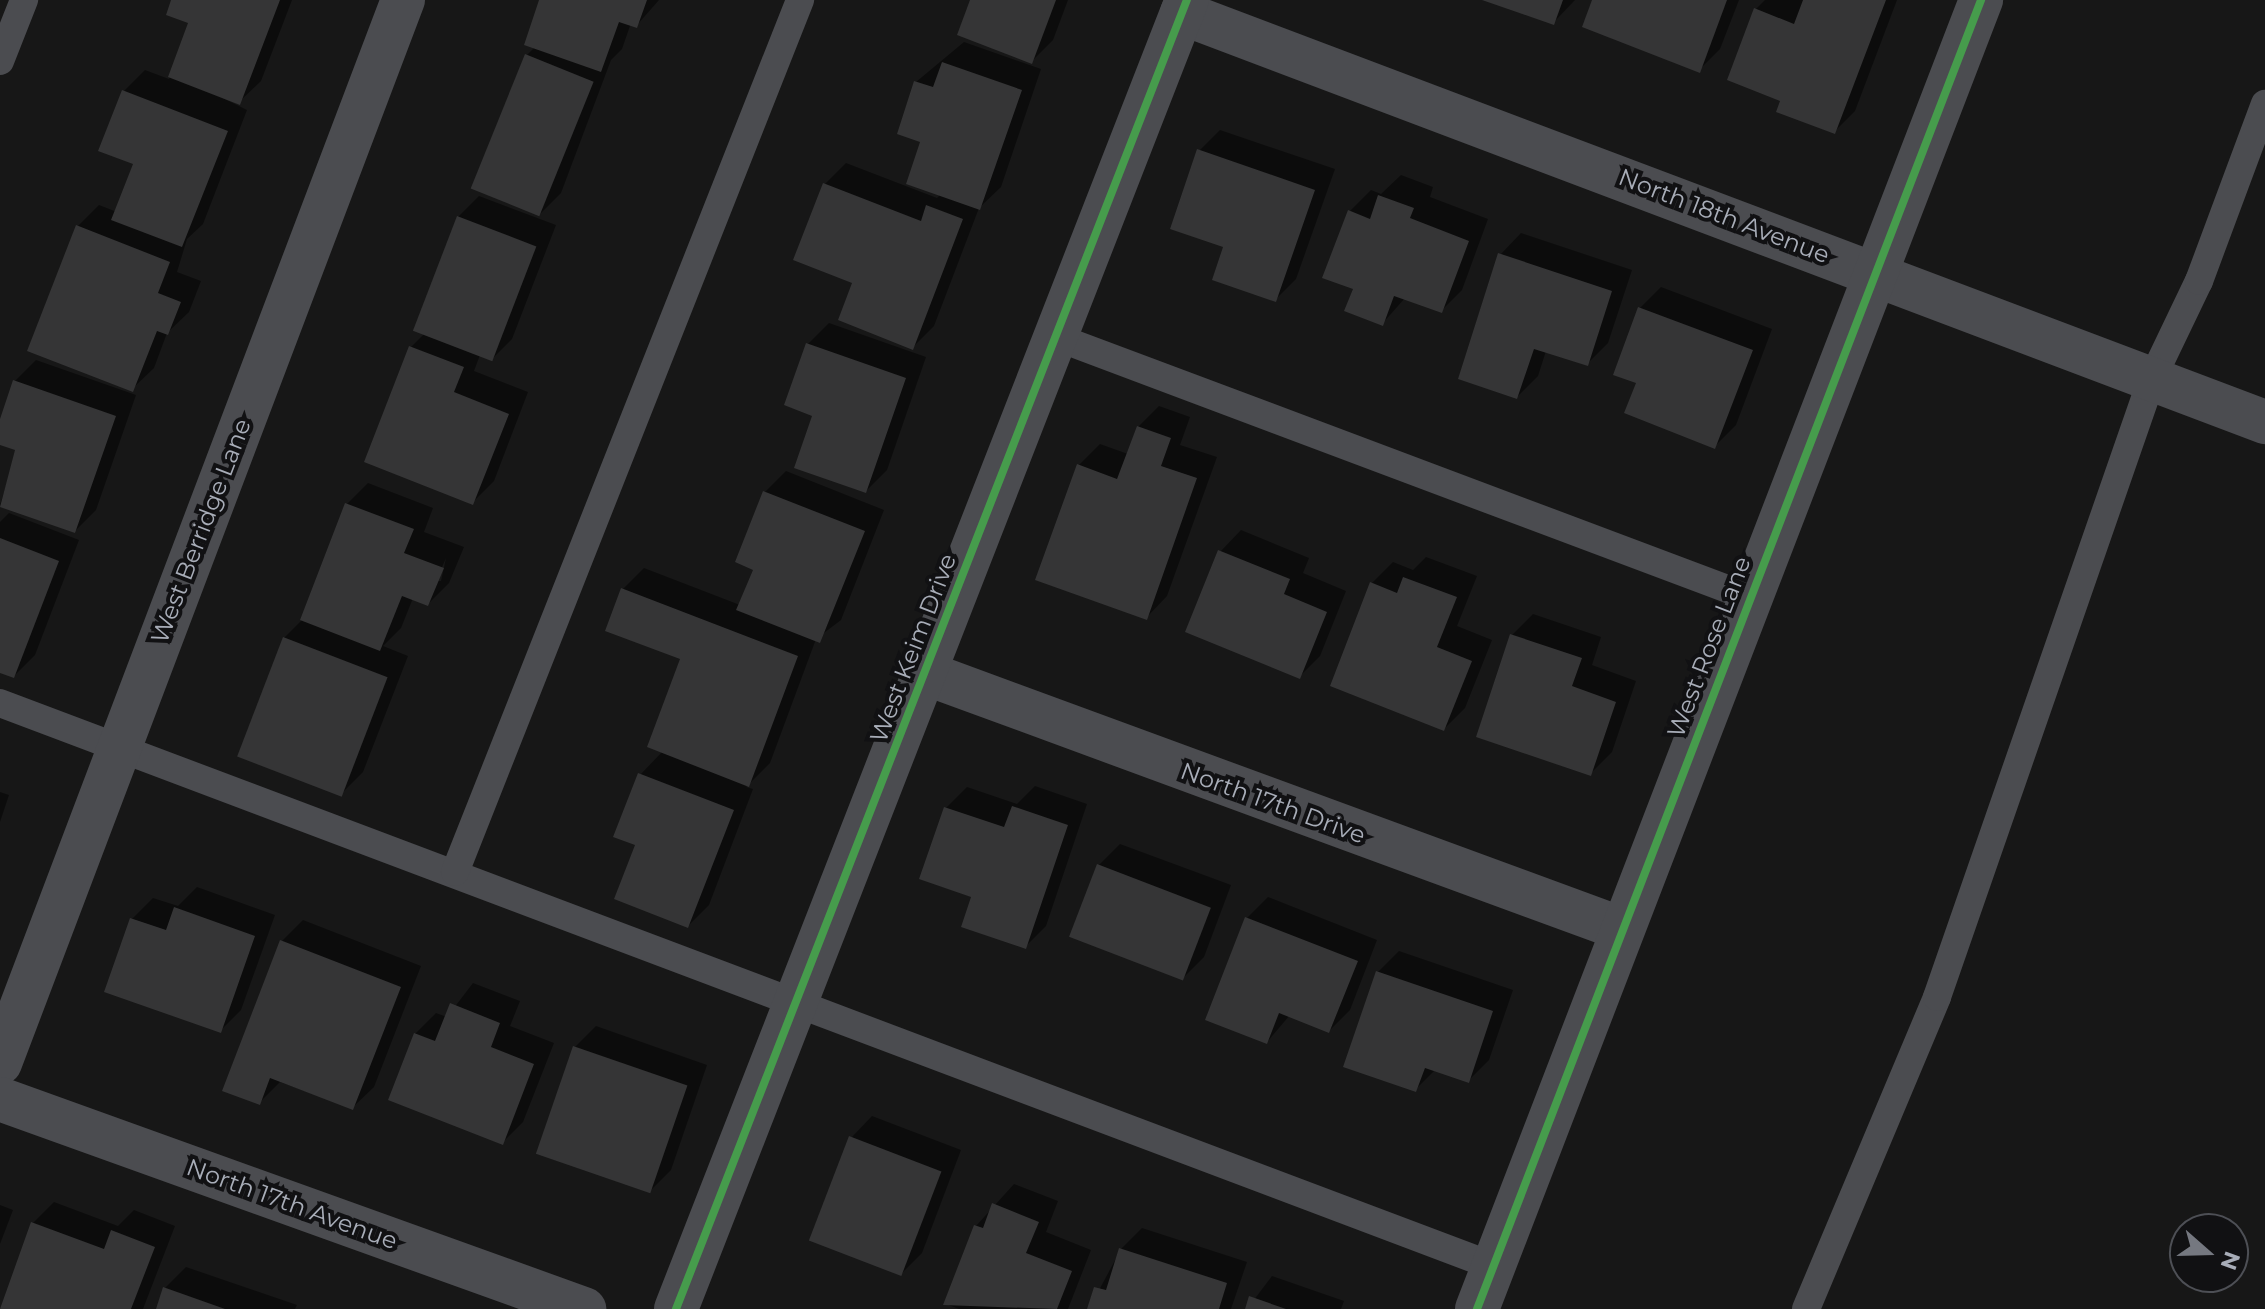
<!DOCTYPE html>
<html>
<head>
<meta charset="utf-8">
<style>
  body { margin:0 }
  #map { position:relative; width:2265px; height:1309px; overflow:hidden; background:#171717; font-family:Montserrat,sans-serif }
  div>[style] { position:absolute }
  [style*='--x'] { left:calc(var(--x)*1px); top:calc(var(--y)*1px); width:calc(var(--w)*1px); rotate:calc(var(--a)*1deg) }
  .shadow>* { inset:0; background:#0007 }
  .building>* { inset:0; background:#353536; transform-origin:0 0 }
  .service>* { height:28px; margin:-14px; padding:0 14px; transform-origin:14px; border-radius:14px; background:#4b4c50 }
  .minor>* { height:44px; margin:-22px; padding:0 22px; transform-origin:22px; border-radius:22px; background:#4b4c50 }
  .cycleway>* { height:8px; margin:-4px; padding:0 4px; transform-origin:4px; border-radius:4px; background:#469c4c }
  span { translate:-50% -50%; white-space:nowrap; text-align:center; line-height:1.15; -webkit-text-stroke:8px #111113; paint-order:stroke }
  .street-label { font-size:24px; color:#a8adb8 }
  .north { position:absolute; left:2169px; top:1213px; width:80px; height:80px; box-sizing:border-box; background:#111113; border:2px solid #4d4f55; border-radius:50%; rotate:110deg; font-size:22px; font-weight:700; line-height:32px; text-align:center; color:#a8adb8 }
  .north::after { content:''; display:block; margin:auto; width:28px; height:36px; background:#757880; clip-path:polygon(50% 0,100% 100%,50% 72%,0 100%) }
</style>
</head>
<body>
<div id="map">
  <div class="shadow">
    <div style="clip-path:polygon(174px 0,292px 0,261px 81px,239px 102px,205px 89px,247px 110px,203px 224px,187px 239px,177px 272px,201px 281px,189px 312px,167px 333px,154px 368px,132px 389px,78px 226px,99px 205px,117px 212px,136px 163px,124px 91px,145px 70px,169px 79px,191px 22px)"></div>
    <div style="clip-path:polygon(541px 0,659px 0,637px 25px,631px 23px,622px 49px,611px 60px,561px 193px,540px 214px,527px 55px,535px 47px)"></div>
    <div style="clip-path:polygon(972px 0,1068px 0,1053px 40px,1032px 61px)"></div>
    <div style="clip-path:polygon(1487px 0,1575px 0,1553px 23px)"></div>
    <div style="clip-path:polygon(1594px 0,1739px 0,1720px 49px,1699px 70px)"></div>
    <div style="clip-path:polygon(1765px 0,1897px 0,1855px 111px,1834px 132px,1783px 99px,1755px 10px)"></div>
    <div style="clip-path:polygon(964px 42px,1041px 69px,1001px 187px,979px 208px,934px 326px,913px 347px,855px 282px,825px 184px,846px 163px,937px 198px,941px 194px,923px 141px,916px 82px)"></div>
    <div style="clip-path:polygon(1220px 130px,1335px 169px,1296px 279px,1275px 300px,1199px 151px)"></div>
    <div style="clip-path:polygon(1401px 175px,1433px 187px,1430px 197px,1488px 219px,1462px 290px,1441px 311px,1405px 298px,1382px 324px,1355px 288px,1350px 211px,1371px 190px,1381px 194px)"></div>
    <div style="clip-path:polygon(479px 196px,556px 225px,512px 339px,491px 360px,480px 355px,474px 371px,528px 392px,494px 481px,473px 502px,411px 347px,424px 334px,458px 217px)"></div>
    <div style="clip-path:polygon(1521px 233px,1632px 270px,1608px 343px,1587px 364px,1546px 351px,1538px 376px,1517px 397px,1500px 255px)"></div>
    <div style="clip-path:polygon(1661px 287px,1772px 329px,1736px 425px,1715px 446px,1639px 382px,1615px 374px,1640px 308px)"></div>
    <div style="clip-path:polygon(829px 323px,926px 357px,887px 470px,866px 491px,815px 414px,808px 344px)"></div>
    <div style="clip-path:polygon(36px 360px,136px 395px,96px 510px,75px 531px,0 505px,18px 448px,0 443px,0 425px,15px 381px)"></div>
    <div style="clip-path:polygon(1159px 406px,1190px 417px,1180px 445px,1217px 457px,1167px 596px,1146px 618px,1079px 465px,1100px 444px,1128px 454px,1138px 427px)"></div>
    <div style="clip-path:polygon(786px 471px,884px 510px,841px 620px,816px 639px,770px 763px,746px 787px,753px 789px,709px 905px,688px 926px,637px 843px,640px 775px,663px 751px,682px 658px,622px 590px,644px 568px,740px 605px,755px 569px,765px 492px)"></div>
    <div style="clip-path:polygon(evenodd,368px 483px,433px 508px,424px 532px,464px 547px,449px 583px,428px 604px,413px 598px,401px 628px,383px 646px,408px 656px,363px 772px,342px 793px,284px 638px,302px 620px,347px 504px,368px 483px,446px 558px,441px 581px,436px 581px,446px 558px)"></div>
    <div style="clip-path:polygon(9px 513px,79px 540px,35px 655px,14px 676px,0 671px,0 522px)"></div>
    <div style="clip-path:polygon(1241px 530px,1309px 558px,1303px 573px,1346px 591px,1320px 656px,1299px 677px,1220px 552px)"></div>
    <div style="clip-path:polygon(1426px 557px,1477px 576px,1457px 626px,1492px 640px,1465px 708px,1444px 729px,1372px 583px,1393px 562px,1413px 570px)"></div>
    <div style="clip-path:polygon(1533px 614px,1601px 637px,1592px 665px,1636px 681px,1612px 752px,1590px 774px,1512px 635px)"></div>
    <div style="clip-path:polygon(1035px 786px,1087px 804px,1046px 926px,1025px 947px,946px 808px,967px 787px,1017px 804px)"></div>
    <div style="clip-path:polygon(0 792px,9px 795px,0 822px)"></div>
    <div style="clip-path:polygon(1120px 844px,1231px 885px,1204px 957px,1183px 978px,1099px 865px)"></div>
    <div style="clip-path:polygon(197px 887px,275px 915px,241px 1010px,220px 1031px,132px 919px,153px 898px,178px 906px)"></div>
    <div style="clip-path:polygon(1268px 897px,1377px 940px,1350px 1010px,1329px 1031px,1290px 1015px,1267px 1042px,1247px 918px)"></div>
    <div style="clip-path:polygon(303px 920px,421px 966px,374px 1087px,352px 1108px,280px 1082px,259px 1103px,282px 941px)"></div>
    <div style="clip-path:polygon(1399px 951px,1513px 990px,1489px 1060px,1468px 1081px,1436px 1069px,1415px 1090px,1378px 972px)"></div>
    <div style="clip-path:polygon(473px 983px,520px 1001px,510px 1026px,554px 1043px,523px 1122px,502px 1143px,415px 1034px,436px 1013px,447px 1017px)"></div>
    <div style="clip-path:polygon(596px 1026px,707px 1065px,671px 1170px,650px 1191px,575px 1047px)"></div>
    <div style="clip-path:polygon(872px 1116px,961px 1150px,922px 1253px,901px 1274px,851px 1138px)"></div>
    <div style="clip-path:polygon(1014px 1184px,1058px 1201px,1046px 1232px,1091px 1250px,1068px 1309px,959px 1309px,946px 1304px,976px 1226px)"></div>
    <div style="clip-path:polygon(54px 1202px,118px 1226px,134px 1210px,175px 1226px,143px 1309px,1px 1309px,33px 1223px)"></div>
    <div style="clip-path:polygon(0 1205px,13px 1210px,0 1244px)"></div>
    <div style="clip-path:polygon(1142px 1228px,1247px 1262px,1231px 1309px,1089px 1309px,1121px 1249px)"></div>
    <div style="clip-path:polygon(186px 1267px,297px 1305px,295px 1309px,158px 1309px,165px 1288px)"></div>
    <div style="clip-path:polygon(1272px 1276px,1344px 1301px,1341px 1309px,1247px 1309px)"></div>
  </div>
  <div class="building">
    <div style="clip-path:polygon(171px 0,280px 0,240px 105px,168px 77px,188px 23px,166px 15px)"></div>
    <div style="clip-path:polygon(539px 0,647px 0,637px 28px,619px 22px,601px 72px,524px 45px)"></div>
    <div style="clip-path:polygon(970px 0,1056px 0,1032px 64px,957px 35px)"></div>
    <div style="clip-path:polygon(1482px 0,1563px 0,1554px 25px)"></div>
    <div style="clip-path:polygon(1592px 0,1727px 0,1700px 73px,1582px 27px)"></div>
    <div style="clip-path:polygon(1803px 0,1886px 0,1835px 134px,1776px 112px,1780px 101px,1727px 80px,1754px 8px,1794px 24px)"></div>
    <div style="left:525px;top:54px;width:74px;height:145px;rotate:22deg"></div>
    <div style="clip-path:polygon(942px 62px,1022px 90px,980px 210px,906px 184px,920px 142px,897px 134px,914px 81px,933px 87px)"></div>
    <div style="clip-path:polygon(122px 90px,228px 131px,182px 247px,111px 220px,133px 164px,98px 151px)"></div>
    <div style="clip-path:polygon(1197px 149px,1315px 190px,1276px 302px,1212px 280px,1223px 247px,1170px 229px)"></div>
    <div style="clip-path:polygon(823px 183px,921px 221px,926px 205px,963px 219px,913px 350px,838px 320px,852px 283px,793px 260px)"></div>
    <div style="clip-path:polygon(1378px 195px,1414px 208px,1410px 218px,1469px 241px,1442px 313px,1394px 296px,1383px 326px,1344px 311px,1353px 289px,1322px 278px,1348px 210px,1370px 219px)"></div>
    <div style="left:457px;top:216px;width:85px;height:123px;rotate:21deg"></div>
    <div style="clip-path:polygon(76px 225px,170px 262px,158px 293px,181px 302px,168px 335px,157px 331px,133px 392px,27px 351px)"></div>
    <div style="clip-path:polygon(1498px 253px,1612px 291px,1588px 366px,1534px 349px,1517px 399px,1458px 379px)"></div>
    <div style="clip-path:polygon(1638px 307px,1753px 350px,1715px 449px,1624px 413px,1636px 383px,1613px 375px)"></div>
    <div style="clip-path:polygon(806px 343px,906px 378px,866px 493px,794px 468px,812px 416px,784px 405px)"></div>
    <div style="clip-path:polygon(409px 346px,464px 367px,454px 392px,509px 414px,473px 505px,364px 462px)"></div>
    <div style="clip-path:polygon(13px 380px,116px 416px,75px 533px,0 507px,15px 450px,0 445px,0 419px)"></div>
    <div style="clip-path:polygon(1137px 426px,1171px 438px,1161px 466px,1197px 478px,1147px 620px,1035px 580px,1077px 464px,1117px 479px)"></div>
    <div style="clip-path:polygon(763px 491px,865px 531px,820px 643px,736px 610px,753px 570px,735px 562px)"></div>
    <div style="clip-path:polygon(345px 503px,414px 529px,404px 553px,444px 568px,428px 606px,402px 596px,380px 651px,300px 620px)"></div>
    <div style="clip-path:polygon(0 538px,59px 561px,14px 678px,0 673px)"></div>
    <div style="clip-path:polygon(1218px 550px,1290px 579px,1284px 594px,1327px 612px,1300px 679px,1185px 632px)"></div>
    <div style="clip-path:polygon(1403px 577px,1457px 597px,1437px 647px,1472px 661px,1444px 731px,1330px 686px,1370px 582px,1397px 593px)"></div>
    <div style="clip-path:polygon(621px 588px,798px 656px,749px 787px,647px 747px,680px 659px,605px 631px)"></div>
    <div style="clip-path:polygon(1510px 634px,1582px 658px,1572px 686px,1616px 702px,1591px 776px,1476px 737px)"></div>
    <div style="left:283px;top:637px;width:112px;height:128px;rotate:21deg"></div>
    <div style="clip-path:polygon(638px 773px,734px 810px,688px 928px,614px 899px,635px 845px,613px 837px)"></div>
    <div style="clip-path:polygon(1012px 806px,1068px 825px,1026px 949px,961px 927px,971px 897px,919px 879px,944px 807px,1004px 827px)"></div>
    <div style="left:1097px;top:864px;width:122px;height:78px;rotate:21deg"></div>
    <div style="clip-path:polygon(174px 907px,255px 936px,221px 1033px,104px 992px,130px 918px,166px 930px)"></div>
    <div style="clip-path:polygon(1245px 917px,1358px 961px,1329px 1033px,1279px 1013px,1267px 1044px,1205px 1020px)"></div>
    <div style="clip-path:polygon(280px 940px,401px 987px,353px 1110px,270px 1078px,260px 1105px,222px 1091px)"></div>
    <div style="clip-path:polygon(1376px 971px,1493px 1011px,1469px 1083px,1425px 1068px,1416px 1092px,1343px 1067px)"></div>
    <div style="clip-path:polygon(450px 1003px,500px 1023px,491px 1047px,534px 1064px,503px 1145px,388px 1100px,414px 1033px,435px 1041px)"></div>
    <div style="left:573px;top:1046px;width:121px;height:114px;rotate:19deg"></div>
    <div style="left:849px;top:1136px;width:99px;height:112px;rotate:21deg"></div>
    <div style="clip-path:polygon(992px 1203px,1039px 1222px,1026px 1253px,1072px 1271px,1057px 1309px,943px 1305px,974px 1225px,983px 1228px)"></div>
    <div style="clip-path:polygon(31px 1222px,104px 1249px,111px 1230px,155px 1247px,131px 1309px,0 1309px)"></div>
    <div style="clip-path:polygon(1119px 1248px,1227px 1283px,1219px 1309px,1087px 1309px,1094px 1287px,1106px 1290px)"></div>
    <div style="clip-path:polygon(163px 1287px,225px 1309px,156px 1309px)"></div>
    <div style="clip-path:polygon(1249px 1296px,1286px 1309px,1245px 1309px)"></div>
  </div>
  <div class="service">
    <div style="--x:0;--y:61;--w:66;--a:-68.5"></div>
    <div style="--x:1056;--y:337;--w:740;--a:20.57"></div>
    <div style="--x:0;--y:703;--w:1596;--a:20.66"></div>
    <div style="--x:455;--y:872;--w:938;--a:-68.41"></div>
    <div style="--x:1806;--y:1309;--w:338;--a:-67.2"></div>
    <div style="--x:1937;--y:997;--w:652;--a:-70.84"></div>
    <div style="--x:2151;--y:381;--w:111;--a:-64.4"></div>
    <div style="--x:2199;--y:281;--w:189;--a:-69.6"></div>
  </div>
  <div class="minor">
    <div style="--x:1182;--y:13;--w:1158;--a:20.69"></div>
    <div style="--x:925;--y:673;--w:743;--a:20.17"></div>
    <div style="--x:0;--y:1063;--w:1137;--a:-69.24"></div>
    <div style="--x:0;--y:1099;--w:621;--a:19.78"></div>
    <div style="--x:676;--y:1309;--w:1405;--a:-68.68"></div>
    <div style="--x:1477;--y:1309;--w:1403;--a:-68.94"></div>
  </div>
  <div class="cycleway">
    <div style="--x:676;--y:1309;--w:1405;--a:-68.68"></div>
    <div style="--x:1477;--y:1309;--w:1403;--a:-68.94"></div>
  </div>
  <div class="street-label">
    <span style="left:1724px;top:216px;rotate:21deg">North 18th Avenue</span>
    <span style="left:201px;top:531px;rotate:-69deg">West Berridge Lane</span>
    <span style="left:1709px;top:647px;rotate:-69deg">West Rose Lane</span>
    <span style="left:913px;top:648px;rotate:-69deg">West Keim Drive</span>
    <span style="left:1273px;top:803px;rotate:20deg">North 17th Drive</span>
    <span style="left:292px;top:1204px;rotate:20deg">North 17th Avenue</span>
  </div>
  <div class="north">N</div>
</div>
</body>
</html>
